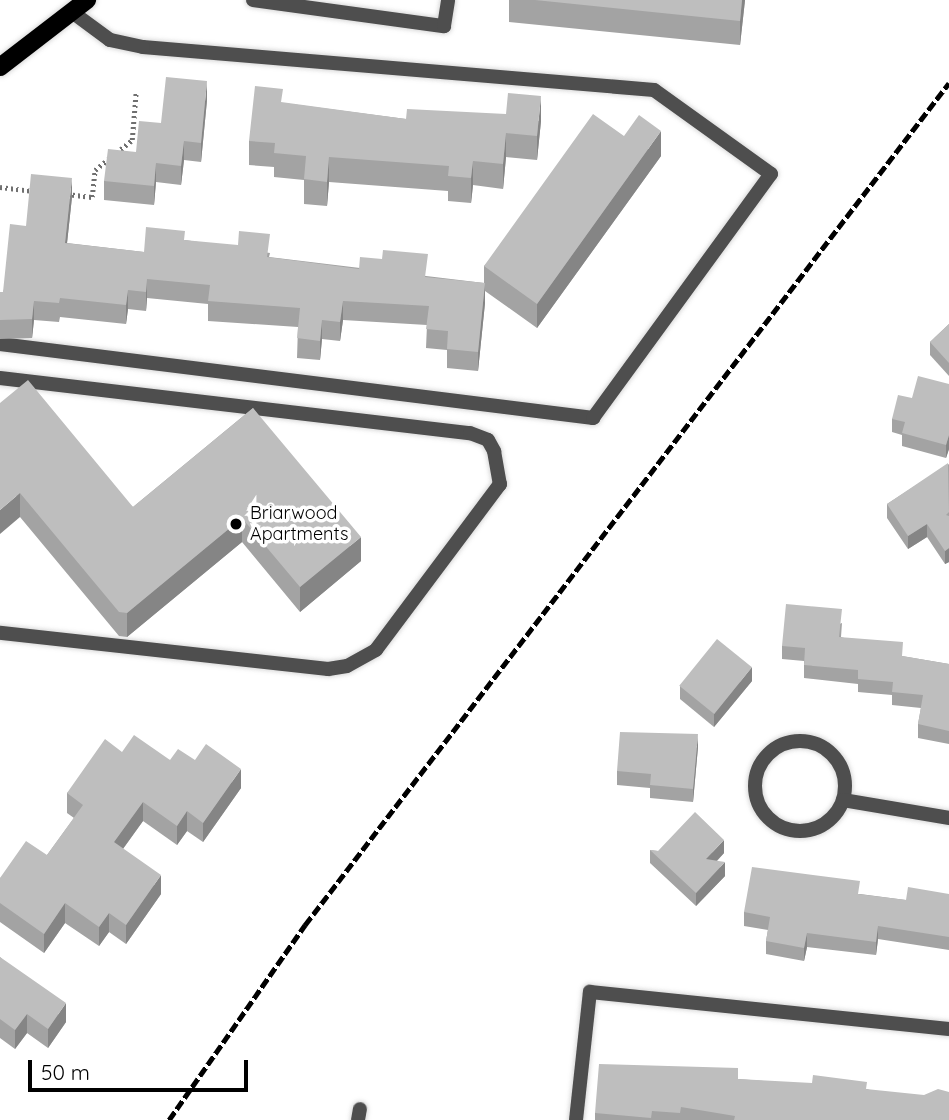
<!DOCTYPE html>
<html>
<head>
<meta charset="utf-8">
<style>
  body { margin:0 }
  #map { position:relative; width:949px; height:1120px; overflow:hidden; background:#fff; font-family:Quicksand,sans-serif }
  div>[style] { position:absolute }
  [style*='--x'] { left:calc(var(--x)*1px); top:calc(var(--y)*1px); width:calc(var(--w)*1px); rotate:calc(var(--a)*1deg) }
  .path>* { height:4.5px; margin-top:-2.25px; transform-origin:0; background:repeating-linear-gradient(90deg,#707070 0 2px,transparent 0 5.5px) }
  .roads { filter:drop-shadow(0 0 2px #dbdbdb) drop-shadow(0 0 2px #dbdbdb) }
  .lane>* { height:14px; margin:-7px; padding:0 7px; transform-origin:7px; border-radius:7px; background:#4e4e4e }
  .street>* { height:14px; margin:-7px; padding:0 7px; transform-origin:7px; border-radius:7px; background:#4e4e4e }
  .street>.ring { margin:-7px; padding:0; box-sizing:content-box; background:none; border:14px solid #4e4e4e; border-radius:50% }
  .primary>* { height:18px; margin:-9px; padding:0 9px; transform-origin:9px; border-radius:9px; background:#000 }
  .rail>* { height:5px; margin-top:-2.5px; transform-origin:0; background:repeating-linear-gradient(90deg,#000 0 10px,transparent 0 13.5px) }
  .wall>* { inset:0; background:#a3a3a3 }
  .shaded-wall>* { inset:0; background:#858585 }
  .building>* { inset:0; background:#bebebe; transform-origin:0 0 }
  .dots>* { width:19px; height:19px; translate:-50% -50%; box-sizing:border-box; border:4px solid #fff; border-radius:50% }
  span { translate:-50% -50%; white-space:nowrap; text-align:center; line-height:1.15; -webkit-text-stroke:7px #fff; paint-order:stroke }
  .poi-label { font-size:18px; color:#000 }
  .left { translate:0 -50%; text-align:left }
  .scale { position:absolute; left:28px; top:1060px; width:220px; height:32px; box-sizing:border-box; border:4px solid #000; border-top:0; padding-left:9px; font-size:21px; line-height:24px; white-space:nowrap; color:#000; -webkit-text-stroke:5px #fff; paint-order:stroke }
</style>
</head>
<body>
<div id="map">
  <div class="path">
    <div style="--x:0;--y:187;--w:34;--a:7"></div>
    <div style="--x:67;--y:194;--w:25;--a:7"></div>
    <div style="--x:92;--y:197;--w:27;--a:-84"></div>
    <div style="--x:95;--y:170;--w:48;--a:-39"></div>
    <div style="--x:132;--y:140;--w:49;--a:-85.3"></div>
  </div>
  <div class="roads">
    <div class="lane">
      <div style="--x:253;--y:0;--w:193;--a:7.8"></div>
      <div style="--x:444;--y:26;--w:26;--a:-81"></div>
      <div style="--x:0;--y:344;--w:598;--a:7.11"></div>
      <div style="--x:593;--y:418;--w:302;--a:-53.9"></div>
      <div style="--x:771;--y:174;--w:144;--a:-144.3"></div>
      <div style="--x:654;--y:90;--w:513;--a:-175.19"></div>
      <div style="--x:143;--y:47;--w:34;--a:-168"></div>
      <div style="--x:110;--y:40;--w:47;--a:-143.6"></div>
      <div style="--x:0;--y:378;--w:473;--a:6.7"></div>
      <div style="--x:470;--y:433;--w:19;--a:21"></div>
      <div style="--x:488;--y:440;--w:13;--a:61"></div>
      <div style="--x:494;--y:451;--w:34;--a:80"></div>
      <div style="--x:500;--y:484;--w:207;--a:126.8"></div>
      <div style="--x:376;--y:650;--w:33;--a:151"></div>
      <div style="--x:347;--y:666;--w:19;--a:171"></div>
      <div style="--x:328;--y:669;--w:330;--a:-173.7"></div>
      <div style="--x:358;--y:1120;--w:11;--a:-80"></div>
      <div style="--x:576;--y:1120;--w:129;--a:-83.8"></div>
      <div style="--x:590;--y:992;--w:361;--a:5.9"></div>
    </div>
    <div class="street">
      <div class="ring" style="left:755px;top:741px;width:76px;height:76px"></div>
      <div style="--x:843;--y:800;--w:108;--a:9.6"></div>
    </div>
    <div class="primary">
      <div style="--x:0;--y:67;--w:110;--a:-37.6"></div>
    </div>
  </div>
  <div class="rail">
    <div style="--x:169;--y:1120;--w:238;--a:-55.1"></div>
    <div style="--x:305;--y:925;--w:1060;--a:-52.59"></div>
  </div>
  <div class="wall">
    <div style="clip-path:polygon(509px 0,745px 0,740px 45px,509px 22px)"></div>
    <div style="clip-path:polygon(207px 100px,201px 162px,184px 160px,181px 185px,156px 182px,154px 205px,104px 200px,104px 181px,136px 152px,161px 123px)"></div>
    <div style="clip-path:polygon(283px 103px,406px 119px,541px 121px,537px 160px,506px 157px,503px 189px,473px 185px,471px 203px,448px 201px,448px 191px,329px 182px,327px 206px,304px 204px,304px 180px,274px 177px,274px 167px,249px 165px,249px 141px)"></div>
    <div style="clip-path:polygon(624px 136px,661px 156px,537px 328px,485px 291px,485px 303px,478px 371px,447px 368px,447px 350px,426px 348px,427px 325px,343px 320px,340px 341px,322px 339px,320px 360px,297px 358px,298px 327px,208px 321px,208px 304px,147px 298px,146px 311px,128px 309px,126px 324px,60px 317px,59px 322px,34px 320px,32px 338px,0 339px,0 292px,3px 292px,26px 226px,72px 197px,67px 243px,144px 252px,185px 240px,270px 253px,269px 257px,484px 283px,484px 266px)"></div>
    <div style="clip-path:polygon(949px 324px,949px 376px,930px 355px,930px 342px)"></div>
    <div style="clip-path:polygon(949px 384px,949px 449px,946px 458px,902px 446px,902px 435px,892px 432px,892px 419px,912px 398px)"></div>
    <div style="clip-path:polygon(0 403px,133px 507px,253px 408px,361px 561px,300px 612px,242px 542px,127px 637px,119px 636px,20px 517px)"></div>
    <div style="clip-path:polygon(949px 464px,949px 562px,945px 564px,927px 537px,908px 549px,887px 518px,887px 504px)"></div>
    <div style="clip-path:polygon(842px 623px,841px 637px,902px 656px,949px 664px,949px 744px,918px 738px,918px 724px,921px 708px,892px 705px,892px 695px,858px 692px,858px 684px,804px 678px,804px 661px,782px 659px,782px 646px)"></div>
    <div style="clip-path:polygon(752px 681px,714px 727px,680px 699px,680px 686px)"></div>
    <div style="clip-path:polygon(698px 747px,693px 802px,650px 798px,650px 788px,617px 785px,617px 771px)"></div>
    <div style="clip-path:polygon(122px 752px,170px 760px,195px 760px,241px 788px,203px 842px,187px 831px,177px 845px,143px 821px,123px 849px,161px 894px,126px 944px,109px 932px,99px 946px,65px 923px,44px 953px,0 922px,0 878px,47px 855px,74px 818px,67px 813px,67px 793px)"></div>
    <div style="clip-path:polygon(650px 850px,658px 851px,724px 853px,717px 861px,725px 876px,696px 906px,650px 863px)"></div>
    <div style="clip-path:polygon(860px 894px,906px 900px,949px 894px,949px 950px,878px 939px,876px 955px,807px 947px,804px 961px,766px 954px,766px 941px,768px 930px,744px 926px,744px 912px)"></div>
    <div style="clip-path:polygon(0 957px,66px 1022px,48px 1048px,27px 1033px,15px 1049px,0 1038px)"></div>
    <div style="clip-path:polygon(738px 1079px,867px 1089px,949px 1120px,595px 1120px,595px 1113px)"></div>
  </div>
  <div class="shaded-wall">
    <div style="clip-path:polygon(742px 0,745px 0,740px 45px,740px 21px)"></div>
    <div style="clip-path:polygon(207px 81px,207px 100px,201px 162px,201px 143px)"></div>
    <div style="clip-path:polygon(541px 96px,541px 121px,537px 160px,537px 136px)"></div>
    <div style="clip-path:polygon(661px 131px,661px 156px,537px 328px,537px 304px)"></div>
    <div style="clip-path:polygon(506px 133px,506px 157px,503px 189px,503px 164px)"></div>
    <div style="clip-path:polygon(184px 141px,184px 160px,181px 185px,181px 166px)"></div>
    <div style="clip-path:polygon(329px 157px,329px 182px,327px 206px,327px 182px)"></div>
    <div style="clip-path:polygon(473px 161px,473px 185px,471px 203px,471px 178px)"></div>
    <div style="clip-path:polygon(156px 163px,156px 182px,154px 205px,154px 186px)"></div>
    <div style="clip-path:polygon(72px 178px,72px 197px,65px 262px,65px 243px)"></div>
    <div style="clip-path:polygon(147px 279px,147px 298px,146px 311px,146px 292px)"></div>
    <div style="clip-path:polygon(485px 283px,485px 303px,478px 371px,478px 352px)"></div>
    <div style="clip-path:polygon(128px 290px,128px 309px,126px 324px,126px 305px)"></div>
    <div style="clip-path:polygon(34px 301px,34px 320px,32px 338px,32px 319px)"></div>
    <div style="clip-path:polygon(343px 301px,343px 320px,340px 341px,340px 322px)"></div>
    <div style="clip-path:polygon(322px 320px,322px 339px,320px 360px,320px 341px)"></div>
    <div style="clip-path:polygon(949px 435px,949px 449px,946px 458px,946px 445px)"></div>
    <div style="clip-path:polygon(20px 493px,20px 517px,0 534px,0 510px)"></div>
    <div style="clip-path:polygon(242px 518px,242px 542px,127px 637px,127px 613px)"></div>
    <div style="clip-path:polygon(927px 524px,927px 537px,908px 549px,908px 536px)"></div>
    <div style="clip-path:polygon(361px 537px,361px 561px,300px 612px,300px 587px)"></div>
    <div style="clip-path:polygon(949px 548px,949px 562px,945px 564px,945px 551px)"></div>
    <div style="clip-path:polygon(752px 667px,752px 681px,714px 727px,714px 714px)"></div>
    <div style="clip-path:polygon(698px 734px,698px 747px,693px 802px,693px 789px)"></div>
    <div style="clip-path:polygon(241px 769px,241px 788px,203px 842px,203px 823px)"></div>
    <div style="clip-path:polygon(143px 802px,143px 821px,114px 861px,114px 842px)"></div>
    <div style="clip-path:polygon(187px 811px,187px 831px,177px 845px,177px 826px)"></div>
    <div style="clip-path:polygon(724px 840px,724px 853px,706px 872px,706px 859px)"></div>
    <div style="clip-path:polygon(725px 862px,725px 876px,696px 906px,696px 893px)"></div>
    <div style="clip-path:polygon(161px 875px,161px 894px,126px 944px,126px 925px)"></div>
    <div style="clip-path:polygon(65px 903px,65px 923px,44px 953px,44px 934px)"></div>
    <div style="clip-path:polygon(109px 913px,109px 932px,99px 946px,99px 927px)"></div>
    <div style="clip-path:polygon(878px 926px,878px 939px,876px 955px,876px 942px)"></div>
    <div style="clip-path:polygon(807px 933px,807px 947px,804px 961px,804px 948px)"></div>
    <div style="clip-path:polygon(66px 1003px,66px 1022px,48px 1048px,48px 1029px)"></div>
    <div style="clip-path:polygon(27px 1014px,27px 1033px,15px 1049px,15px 1030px)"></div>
  </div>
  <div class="building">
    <div style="clip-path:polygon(535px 0,742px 0,740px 21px)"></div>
    <div style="clip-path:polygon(166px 77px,207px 81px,201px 143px,184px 141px,181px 166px,156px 163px,154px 186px,104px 181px,108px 149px,136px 152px,139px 121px,161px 123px)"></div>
    <div style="clip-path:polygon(255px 86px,283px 89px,281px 102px,406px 119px,407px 109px,506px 114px,508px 93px,541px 96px,537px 136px,506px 133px,503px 164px,473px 161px,471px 178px,448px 176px,449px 166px,329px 157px,327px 182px,304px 179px,306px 156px,274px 153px,275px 143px,249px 141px)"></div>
    <div style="clip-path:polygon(593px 114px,624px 136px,639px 115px,661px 131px,537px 304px,484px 266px)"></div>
    <div style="clip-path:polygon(31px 174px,72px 178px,65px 243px,144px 252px,146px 227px,185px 231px,184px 240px,238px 245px,239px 231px,270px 234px,267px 257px,359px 269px,360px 257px,382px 259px,383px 250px,428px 254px,425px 277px,485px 283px,478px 352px,447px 349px,448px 331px,426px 329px,429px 306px,343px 301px,340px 322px,322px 320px,320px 341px,297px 338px,300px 308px,208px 301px,210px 285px,147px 279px,146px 292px,128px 290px,126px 305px,60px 298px,59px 303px,34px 301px,32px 319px,0 320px,0 292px,3px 292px,10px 224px,26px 226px)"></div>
    <div style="clip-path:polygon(949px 324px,949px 363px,930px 342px)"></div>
    <div style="clip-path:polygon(918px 376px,949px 384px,949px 435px,946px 445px,902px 433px,905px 422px,892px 419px,898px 395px,912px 398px)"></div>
    <div style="clip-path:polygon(28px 380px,133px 507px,253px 408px,361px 537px,300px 587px,242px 518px,127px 613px,119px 612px,20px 493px,0 510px,0 403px)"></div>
    <div style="clip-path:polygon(948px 463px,949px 512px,946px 515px,949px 516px,949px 548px,945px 551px,927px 524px,908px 536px,887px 504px)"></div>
    <div style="clip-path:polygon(786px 604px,842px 609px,839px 637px,903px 642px,902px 656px,949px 664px,949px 731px,918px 724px,923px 695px,892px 692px,893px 682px,858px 679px,858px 670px,804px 665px,805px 648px,782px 646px)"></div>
    <div style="left:717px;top:639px;width:45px;height:60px;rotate:39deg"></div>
    <div style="clip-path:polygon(620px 732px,698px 734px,693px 789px,650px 785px,651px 774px,617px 771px)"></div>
    <div style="clip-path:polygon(134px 735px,170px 760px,178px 749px,195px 760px,206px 744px,241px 769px,203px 823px,187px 811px,177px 826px,143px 802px,114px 842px,161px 875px,126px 925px,109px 913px,99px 927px,65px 903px,44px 934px,0 903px,0 878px,26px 841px,47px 855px,83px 805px,67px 793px,105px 739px,122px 752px)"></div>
    <div style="clip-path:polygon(695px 812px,724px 840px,706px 859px,725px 862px,696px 893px,650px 850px,658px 851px)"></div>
    <div style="clip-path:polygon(752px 867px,860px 881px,858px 894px,906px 900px,908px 887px,949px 894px,949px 937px,878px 926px,876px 942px,807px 933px,804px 948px,766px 941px,770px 917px,744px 912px)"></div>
    <div style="clip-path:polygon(0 957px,66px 1003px,48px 1029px,27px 1014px,15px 1030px,0 1019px)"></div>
    <div style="clip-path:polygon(599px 1064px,738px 1068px,738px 1079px,812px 1083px,813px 1075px,867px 1082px,866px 1089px,924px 1095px,938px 1089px,949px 1092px,949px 1120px,734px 1120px,735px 1116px,681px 1107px,680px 1113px,652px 1111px,651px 1118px,595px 1113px)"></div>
  </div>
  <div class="dots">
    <div style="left:236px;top:524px;background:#000"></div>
  </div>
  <div class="poi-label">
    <span class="left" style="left:250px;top:524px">Briarwood<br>Apartments</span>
  </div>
  <div class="scale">50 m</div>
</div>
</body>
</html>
